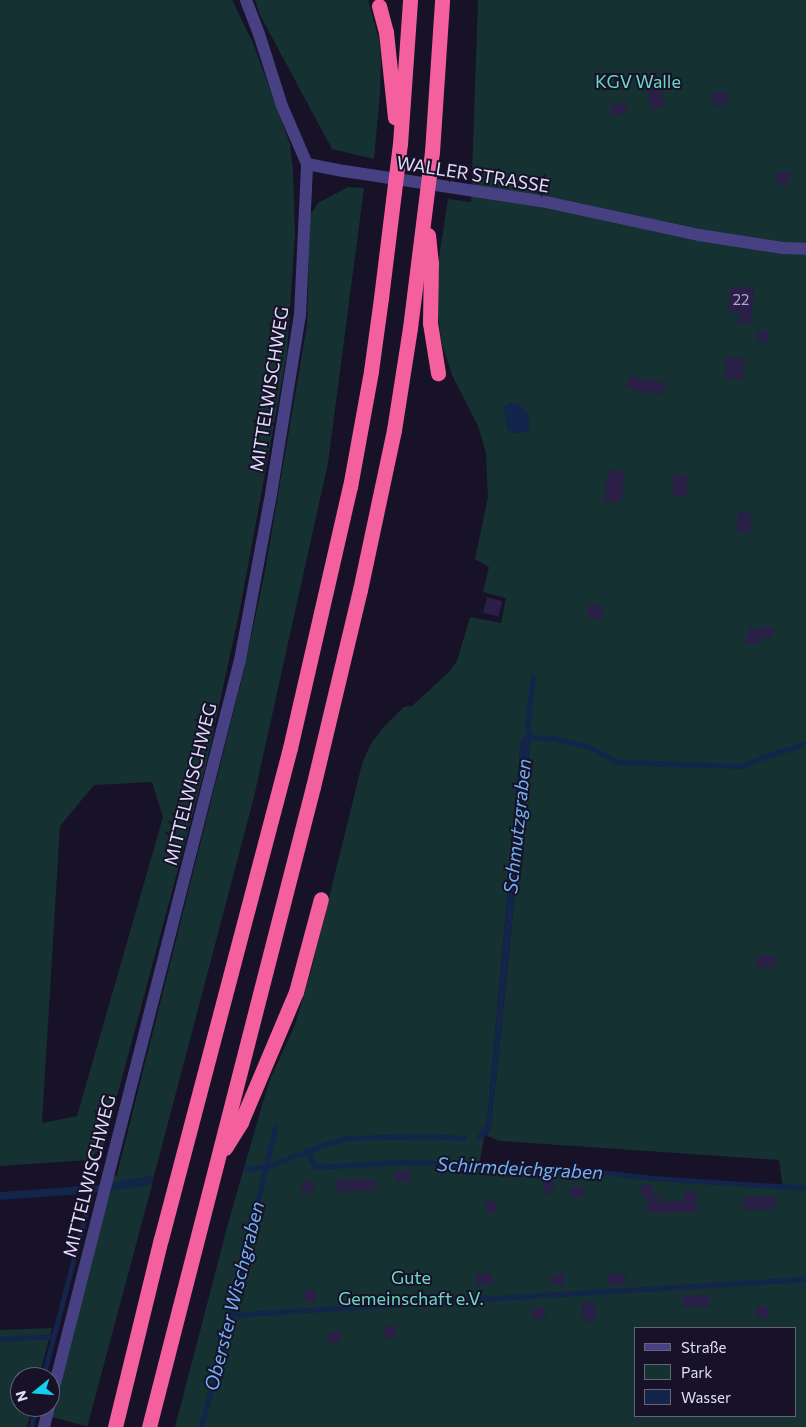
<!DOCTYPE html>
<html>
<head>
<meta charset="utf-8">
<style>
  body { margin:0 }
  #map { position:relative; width:806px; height:1427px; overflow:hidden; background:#171228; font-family:Commissioner,sans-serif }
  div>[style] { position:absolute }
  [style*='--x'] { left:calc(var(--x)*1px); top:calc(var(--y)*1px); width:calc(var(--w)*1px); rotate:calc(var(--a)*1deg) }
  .green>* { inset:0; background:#153131; transform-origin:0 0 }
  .water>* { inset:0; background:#13254b }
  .stream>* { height:4.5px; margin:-2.25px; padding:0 2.25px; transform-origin:2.25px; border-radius:2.25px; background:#13254b }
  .building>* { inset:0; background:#2a1f47; transform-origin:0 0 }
  .minor>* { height:12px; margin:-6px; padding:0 6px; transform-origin:6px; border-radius:6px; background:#474183 }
  .motorway>* { height:15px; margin:-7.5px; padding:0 7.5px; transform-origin:7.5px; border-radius:7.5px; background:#f45f9e }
  span { translate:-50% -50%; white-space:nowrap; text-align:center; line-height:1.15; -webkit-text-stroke:4px #171228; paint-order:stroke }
  .number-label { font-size:15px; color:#b3accf }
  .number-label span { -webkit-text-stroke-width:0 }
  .park-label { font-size:18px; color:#6bd8c3 }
  .street-label { font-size:18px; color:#e1dbfc }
  .water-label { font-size:19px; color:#71b1f5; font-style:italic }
  .legend { position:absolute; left:634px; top:1327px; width:162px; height:90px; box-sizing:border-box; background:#171228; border:1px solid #68627d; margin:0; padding:6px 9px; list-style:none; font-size:15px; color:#e1dbfc }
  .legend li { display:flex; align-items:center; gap:10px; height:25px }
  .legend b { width:25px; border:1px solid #68627d }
  .north { position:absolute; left:10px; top:1367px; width:50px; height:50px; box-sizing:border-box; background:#171228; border:1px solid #68627d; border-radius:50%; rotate:253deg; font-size:14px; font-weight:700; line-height:20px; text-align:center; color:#e1dbfc }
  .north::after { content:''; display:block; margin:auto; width:18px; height:22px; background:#15cdee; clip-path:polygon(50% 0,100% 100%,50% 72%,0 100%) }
</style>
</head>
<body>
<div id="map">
  <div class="green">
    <div style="clip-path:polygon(evenodd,0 0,232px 0,253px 43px,290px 144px,293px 170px,295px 234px,287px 354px,239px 614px,207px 761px,104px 1145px,89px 1160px,0 1166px,0 0,152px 782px,163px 817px,77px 1116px,42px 1123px,60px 826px,94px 785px,152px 782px)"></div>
    <div style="clip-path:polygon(255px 0,368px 0,379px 40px,381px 62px,380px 93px,374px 159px,332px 149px,260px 15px)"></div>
    <div style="clip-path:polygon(evenodd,478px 0,806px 0,806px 1427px,175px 1427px,229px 1220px,263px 1102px,271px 1077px,295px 1025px,311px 971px,362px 764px,370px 745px,383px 728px,404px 707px,412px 706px,448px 673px,457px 661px,470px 617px,501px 623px,506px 598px,483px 592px,489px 567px,475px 559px,488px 497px,486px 453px,478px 426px,453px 377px,442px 345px,437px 310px,439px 258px,448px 199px,471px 202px,478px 0,526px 735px,530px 743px,499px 1051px,491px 1124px,487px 1136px,500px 1141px,779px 1160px,783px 1189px,637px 1179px,597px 1173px,479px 1167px,488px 1114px,521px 740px,526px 735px,478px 0,635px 1328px,795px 1328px,795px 1416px,635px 1416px,635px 1328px)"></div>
    <div style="clip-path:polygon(348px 187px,364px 188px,328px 463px,254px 797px,154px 1176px,115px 1182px,244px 670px,265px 571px,307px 325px,310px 215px,318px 203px)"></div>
    <div style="left:152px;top:1185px;width:250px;height:39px;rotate:105deg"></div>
    <div style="clip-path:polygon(52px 1328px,39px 1377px,20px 1377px,20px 1407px,32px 1407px,27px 1427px,0 1427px,0 1330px)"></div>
  </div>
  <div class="water">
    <div style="clip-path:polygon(510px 403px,518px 404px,527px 412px,530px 424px,527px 432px,512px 433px,507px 429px,504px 407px)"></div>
    <div style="clip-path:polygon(526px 735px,530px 743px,499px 1051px,491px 1124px,487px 1136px,483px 1135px,488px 1114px,521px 740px)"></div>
    <div style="clip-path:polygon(154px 1176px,152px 1185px,84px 1194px,0 1200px,0 1192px,99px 1185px)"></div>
  </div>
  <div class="stream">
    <div style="--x:530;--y:737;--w:11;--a:-105"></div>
    <div style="--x:527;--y:726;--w:49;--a:-83"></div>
    <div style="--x:525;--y:744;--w:9;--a:-54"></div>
    <div style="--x:530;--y:737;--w:26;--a:4"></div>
    <div style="--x:556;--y:739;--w:33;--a:12"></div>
    <div style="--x:588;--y:746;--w:33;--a:29"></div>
    <div style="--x:617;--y:762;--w:125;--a:1.8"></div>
    <div style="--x:742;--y:766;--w:29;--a:-22"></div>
    <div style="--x:769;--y:755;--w:39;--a:-17"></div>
    <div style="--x:479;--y:1137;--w:12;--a:-55"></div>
    <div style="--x:307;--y:1151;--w:41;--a:-18.4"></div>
    <div style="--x:346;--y:1138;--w:81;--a:-1.4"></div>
    <div style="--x:427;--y:1136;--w:37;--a:3"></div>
    <div style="--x:247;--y:1169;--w:21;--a:-8"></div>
    <div style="--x:268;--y:1166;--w:42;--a:-21"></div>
    <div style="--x:307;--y:1151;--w:18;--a:63"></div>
    <div style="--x:315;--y:1167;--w:91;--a:-3.1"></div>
    <div style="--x:406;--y:1162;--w:89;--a:2.6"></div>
    <div style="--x:495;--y:1166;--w:88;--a:2.6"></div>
    <div style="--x:583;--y:1170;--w:70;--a:6.5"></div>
    <div style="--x:653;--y:1178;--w:153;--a:3.7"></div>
    <div style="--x:464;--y:1300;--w:343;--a:-3.5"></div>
    <div style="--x:231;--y:1315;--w:225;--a:-3.6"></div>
    <div style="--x:0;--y:1339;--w:54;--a:-3.2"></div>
    <div style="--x:43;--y:1377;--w:194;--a:-75.4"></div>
    <div style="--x:31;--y:1427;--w:21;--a:-76"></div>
    <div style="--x:201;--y:1427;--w:116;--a:-75"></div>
    <div style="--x:231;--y:1315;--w:192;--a:-76.8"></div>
  </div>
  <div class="building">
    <div style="clip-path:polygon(658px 72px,664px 108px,650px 110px,647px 74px)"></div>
    <div style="left:726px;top:91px;width:14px;height:14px;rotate:82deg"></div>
    <div style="left:625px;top:103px;width:11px;height:15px;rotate:80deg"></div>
    <div style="clip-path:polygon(790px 172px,790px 184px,777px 184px,776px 173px)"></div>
    <div style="clip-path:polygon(730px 286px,754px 288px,751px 324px,738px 323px,739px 313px,728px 312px)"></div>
    <div style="left:758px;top:330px;width:11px;height:12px;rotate:5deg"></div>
    <div style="left:726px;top:357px;width:18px;height:22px;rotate:3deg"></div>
    <div style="left:628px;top:376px;width:38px;height:12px;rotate:11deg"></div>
    <div style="left:608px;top:470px;width:17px;height:31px;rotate:7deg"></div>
    <div style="left:674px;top:474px;width:14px;height:22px;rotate:4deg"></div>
    <div style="left:739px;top:512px;width:13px;height:20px;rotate:9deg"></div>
    <div style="left:487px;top:597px;width:16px;height:16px;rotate:15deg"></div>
    <div style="left:589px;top:604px;width:15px;height:13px;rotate:11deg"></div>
    <div style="clip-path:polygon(761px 626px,774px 628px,772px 639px,760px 637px,759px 645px,745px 642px,749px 627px,760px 630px)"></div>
    <div style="left:757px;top:956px;width:18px;height:11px"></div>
    <div style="left:410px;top:1171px;width:11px;height:15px;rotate:90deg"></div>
    <div style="clip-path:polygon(348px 1179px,375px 1180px,375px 1190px,338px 1192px,337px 1180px)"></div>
    <div style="clip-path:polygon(543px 1180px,554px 1180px,553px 1194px,543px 1193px)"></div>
    <div style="left:314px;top:1181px;width:12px;height:12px;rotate:90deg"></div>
    <div style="clip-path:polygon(641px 1185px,653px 1185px,654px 1197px,661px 1197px,661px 1202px,683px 1201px,683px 1192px,696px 1191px,697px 1212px,647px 1213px,647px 1198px,642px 1198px)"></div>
    <div style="left:584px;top:1187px;width:11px;height:14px;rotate:90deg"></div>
    <div style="clip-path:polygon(759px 1196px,775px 1197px,775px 1209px,743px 1210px,743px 1198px)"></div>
    <div style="clip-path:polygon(496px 1201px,497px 1213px,486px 1213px,486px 1202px)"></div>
    <div style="left:492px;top:1273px;width:11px;height:16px;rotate:85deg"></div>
    <div style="left:625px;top:1273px;width:11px;height:17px;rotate:85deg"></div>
    <div style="left:564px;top:1274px;width:11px;height:12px;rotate:90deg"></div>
    <div style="left:305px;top:1290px;width:12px;height:11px;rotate:5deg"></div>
    <div style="left:710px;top:1295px;width:12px;height:28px;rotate:90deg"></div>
    <div style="left:594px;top:1302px;width:19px;height:12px;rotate:87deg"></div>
    <div style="left:756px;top:1306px;width:13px;height:11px;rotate:4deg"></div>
    <div style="clip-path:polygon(533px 1308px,545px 1308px,546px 1318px,533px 1319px)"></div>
    <div style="left:395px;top:1326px;width:11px;height:11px;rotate:85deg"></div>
    <div style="left:340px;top:1331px;width:11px;height:12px;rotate:85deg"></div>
  </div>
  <div class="minor">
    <div style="--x:307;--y:164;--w:38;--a:11"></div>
    <div style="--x:344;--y:171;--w:204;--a:8.7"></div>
    <div style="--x:546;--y:202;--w:157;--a:12.2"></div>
    <div style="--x:699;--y:235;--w:85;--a:8.8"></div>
    <div style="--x:783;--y:248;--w:23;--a:2"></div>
    <div style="--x:50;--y:1403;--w:767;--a:-75.66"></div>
    <div style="--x:240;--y:660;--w:169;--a:-79.4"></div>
    <div style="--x:271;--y:494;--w:181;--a:-80.8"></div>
    <div style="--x:300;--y:315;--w:151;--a:-87.3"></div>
    <div style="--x:307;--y:164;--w:63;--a:-113.3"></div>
    <div style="--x:282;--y:106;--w:76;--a:-107.7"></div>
    <div style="--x:259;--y:34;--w:36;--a:-111"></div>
    <div style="--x:44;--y:1427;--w:21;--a:-76"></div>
  </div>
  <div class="motorway">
    <div style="--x:379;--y:6;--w:27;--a:75"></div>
    <div style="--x:386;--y:32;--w:86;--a:84"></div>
    <div style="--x:428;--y:235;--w:28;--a:84"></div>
    <div style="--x:431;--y:263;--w:60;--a:91"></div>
    <div style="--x:430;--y:323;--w:51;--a:80.9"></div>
    <div style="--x:225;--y:1148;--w:31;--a:-58"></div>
    <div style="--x:241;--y:1122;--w:141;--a:-67.1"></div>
    <div style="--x:296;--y:992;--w:96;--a:-75"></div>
    <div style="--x:115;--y:1427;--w:194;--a:-76.3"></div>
    <div style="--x:161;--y:1239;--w:508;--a:-75.28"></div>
    <div style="--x:290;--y:748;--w:268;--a:-77.1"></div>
    <div style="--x:350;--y:487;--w:118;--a:-79.7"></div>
    <div style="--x:371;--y:371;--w:74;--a:-82.2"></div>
    <div style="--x:381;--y:298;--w:155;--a:-83"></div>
    <div style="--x:400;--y:144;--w:144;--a:-86"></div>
    <div style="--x:149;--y:1427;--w:661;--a:-75.63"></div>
    <div style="--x:313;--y:787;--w:203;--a:-76.6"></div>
    <div style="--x:360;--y:590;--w:164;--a:-78"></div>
    <div style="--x:394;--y:430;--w:103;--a:-81.1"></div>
    <div style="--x:410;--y:328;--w:177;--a:-82.9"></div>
    <div style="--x:432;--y:152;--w:152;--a:-86.2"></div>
  </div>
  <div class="number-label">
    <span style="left:741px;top:300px">22</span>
  </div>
  <div class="park-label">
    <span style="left:638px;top:81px">KGV Walle</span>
    <span style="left:411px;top:1288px">Gute<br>Gemeinschaft e.V.</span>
  </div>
  <div class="street-label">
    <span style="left:473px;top:174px;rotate:9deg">WALLER STRASSE</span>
    <span style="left:269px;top:389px;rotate:-81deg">MITTELWISCHWEG</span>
    <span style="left:190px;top:784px;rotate:-76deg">MITTELWISCHWEG</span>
    <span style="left:89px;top:1176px;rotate:-76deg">MITTELWISCHWEG</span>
  </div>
  <div class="water-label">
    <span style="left:517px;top:826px;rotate:-84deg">Schmutzgraben</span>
    <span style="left:520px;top:1168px;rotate:3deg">Schirmdeichgraben</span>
    <span style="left:234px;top:1296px;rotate:-76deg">Oberster Wischgraben</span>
  </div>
  <ul class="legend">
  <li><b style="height:6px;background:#474183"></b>Straße</li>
  <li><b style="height:14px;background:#153131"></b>Park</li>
  <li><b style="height:14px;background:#13254b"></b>Wasser</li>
  </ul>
  <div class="north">N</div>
</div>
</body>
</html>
